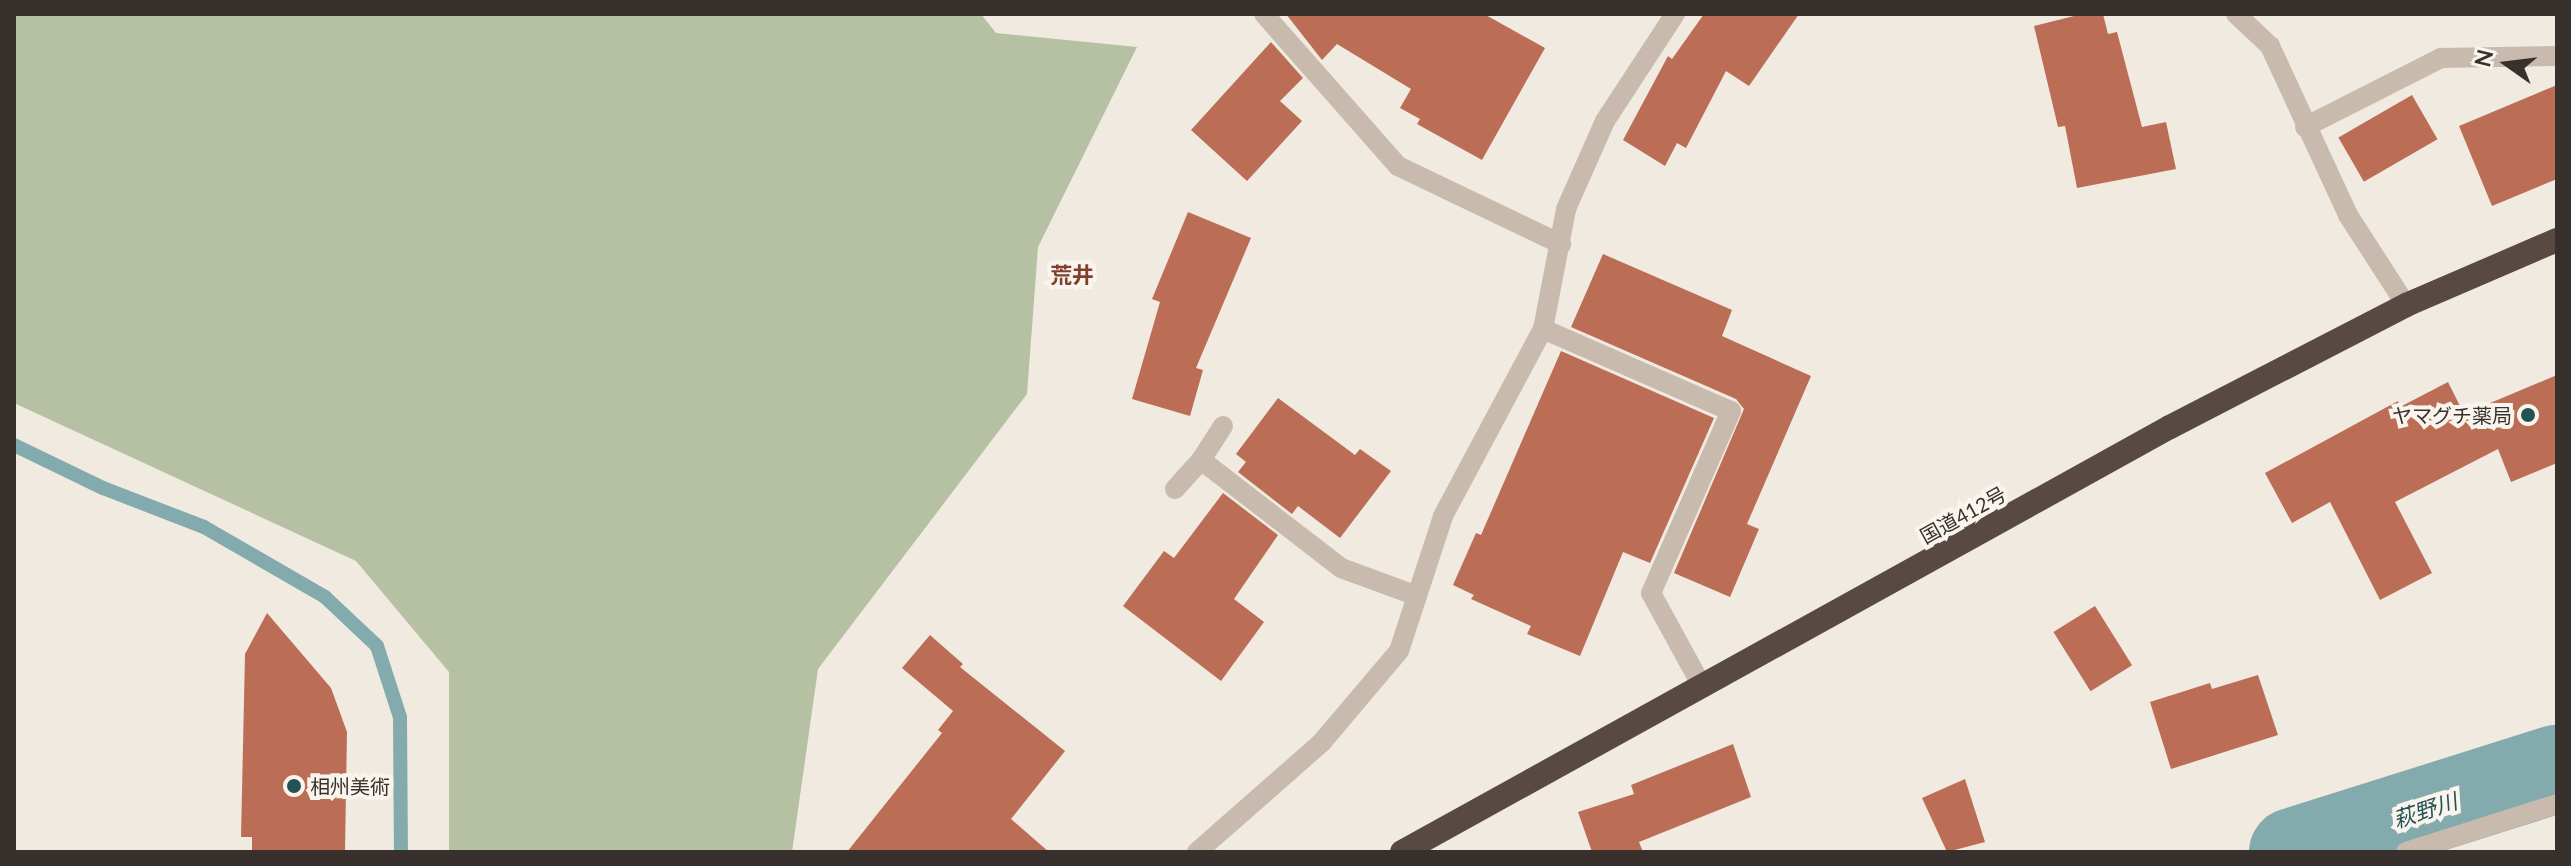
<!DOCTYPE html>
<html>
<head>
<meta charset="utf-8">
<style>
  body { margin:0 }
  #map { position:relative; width:2571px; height:866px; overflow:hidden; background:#f1eae1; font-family:Lato,"Noto Sans JP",sans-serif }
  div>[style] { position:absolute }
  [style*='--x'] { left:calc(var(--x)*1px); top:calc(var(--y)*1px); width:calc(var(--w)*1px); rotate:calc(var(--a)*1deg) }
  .green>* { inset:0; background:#b6c0a2 }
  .stream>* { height:14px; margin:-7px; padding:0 7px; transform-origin:7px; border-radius:7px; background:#83aaac }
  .river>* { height:88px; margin:-44px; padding:0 44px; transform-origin:44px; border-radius:44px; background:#83aaac }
  .building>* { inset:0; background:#bb6e55; transform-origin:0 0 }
  .minor>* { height:20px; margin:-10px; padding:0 10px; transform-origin:10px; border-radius:10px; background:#c9baae }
  .highway>* { height:24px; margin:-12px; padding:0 12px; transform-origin:12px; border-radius:12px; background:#584a43 }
  .dots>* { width:22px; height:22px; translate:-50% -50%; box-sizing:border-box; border:4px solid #f9f4ed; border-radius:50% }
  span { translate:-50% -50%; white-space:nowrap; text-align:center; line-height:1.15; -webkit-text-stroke:8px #f9f4ed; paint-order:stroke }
  .poi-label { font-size:20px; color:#38302c }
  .right { translate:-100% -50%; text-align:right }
  .left { translate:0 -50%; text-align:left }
  .street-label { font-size:20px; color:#38302c }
  .neighbourhood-label { font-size:22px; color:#80402c; font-weight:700 }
  .water-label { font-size:22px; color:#245356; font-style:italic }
  .frame { position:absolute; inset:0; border:16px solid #38302c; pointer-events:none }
  .north { position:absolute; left:2467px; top:24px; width:80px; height:80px; -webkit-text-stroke:6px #f9f4ed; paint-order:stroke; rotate:284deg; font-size:22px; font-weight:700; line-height:32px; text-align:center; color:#38302c }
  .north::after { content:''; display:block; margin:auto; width:28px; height:36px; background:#38302c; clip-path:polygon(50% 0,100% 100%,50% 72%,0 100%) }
</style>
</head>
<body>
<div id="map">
  <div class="green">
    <div style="clip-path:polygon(14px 14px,981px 14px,996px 33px,1137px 47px,1038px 247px,1027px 394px,818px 669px,792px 852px,449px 852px,449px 672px,356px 561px,14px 403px)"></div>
  </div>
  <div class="stream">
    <div style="--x:14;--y:445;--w:99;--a:25.8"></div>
    <div style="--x:103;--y:488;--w:108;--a:21.1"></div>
    <div style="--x:204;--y:527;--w:140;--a:30"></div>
    <div style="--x:325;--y:597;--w:71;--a:43.3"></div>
    <div style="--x:377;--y:646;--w:75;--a:72.1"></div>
    <div style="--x:400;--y:717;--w:135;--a:89.6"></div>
  </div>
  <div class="river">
    <div style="--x:2293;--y:852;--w:277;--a:-17.5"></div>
  </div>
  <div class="building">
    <div style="clip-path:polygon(1286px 14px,1484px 14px,1545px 48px,1482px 160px,1417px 124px,1420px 119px,1400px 108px,1411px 89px,1337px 44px,1322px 60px)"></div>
    <div style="clip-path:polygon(1704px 14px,1799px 14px,1749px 86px,1726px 71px,1686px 148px,1677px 143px,1665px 166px,1623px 140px,1668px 56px,1672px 59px)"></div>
    <div style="clip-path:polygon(2082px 14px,2103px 14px,2108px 34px,2117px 32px,2142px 127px,2166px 122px,2176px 169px,2077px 188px,2065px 126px,2058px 127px,2034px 26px)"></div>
    <div style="clip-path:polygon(1271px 42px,1303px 78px,1280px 101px,1302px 121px,1247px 181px,1191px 130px)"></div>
    <div style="clip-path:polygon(2557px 85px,2557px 179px,2492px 206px,2459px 126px)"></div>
    <div style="left:2412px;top:95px;width:51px;height:85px;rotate:60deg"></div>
    <div style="clip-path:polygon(1188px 212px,1251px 238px,1196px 368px,1203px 370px,1190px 416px,1132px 399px,1160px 302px,1152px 299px)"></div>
    <div style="clip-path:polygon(1603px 254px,1732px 310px,1722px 336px,1811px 376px,1747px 524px,1759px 529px,1730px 597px,1674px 573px,1744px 409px,1736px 399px,1571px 327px)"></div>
    <div style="clip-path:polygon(1561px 351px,1714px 418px,1650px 563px,1623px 552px,1580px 656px,1527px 634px,1531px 626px,1471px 599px,1474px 595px,1453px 585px,1476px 533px,1481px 535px)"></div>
    <div style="clip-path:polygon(2557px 375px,2557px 463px,2511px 482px,2498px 449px,2395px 502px,2432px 573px,2380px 600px,2330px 502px,2292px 523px,2265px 473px,2398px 401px,2400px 407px,2448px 382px,2464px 414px)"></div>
    <div style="clip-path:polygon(1278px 398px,1355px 455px,1360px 449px,1391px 471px,1340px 538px,1298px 506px,1292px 514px,1238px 472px,1246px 462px,1236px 454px)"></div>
    <div style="clip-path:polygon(1223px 493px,1278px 535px,1234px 599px,1264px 622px,1221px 681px,1123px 606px,1164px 551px,1174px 558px)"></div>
    <div style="left:2095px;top:606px;width:70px;height:49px;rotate:58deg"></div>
    <div style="clip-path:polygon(267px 613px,331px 688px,347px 732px,345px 852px,252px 852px,252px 837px,241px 837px,245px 654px)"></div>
    <div style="clip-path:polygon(930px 635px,963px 664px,960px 667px,1065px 751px,1011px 819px,1049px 852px,847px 852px,942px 733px,938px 730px,953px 711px,902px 668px)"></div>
    <div style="clip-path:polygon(2258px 675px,2278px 735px,2171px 769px,2150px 702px,2210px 683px,2212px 689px)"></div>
    <div style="clip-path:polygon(1733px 744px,1751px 797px,1639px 842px,1643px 852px,1592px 852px,1578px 812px,1634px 794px,1631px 785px)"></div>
    <div style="clip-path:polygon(1965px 779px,1985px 842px,1947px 852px,1922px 798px)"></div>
  </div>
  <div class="minor">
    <div style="--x:1264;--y:14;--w:203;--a:48.6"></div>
    <div style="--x:1398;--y:166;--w:181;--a:25.6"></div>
    <div style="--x:2236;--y:14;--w:47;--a:43.3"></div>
    <div style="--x:2270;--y:46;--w:186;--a:65.2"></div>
    <div style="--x:2348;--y:215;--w:107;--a:57.2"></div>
    <div style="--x:2305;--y:127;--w:153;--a:-26.9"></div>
    <div style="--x:2441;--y:58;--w:116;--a:-1"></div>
    <div style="--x:1543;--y:329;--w:205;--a:23.6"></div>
    <div style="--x:1731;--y:411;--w:199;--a:113.7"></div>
    <div style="--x:1651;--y:593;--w:108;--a:61.3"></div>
    <div style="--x:1223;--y:426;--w:40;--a:122.9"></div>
    <div style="--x:1201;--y:460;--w:177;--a:37.6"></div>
    <div style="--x:1341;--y:568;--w:81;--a:20.2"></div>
    <div style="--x:1175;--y:489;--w:39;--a:-48"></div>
    <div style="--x:1197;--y:852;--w:167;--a:-41.3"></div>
    <div style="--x:1322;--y:742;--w:119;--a:-49.8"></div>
    <div style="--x:1399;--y:651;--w:142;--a:-71.9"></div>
    <div style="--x:1443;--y:516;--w:212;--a:-61.9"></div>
    <div style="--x:1543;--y:329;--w:122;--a:-79.1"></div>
    <div style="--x:1566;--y:209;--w:96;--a:-66.1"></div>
    <div style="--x:1605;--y:121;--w:128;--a:-56.8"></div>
    <div style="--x:2406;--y:852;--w:158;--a:-17.6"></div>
  </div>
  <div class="highway">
    <div style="--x:1402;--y:852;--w:878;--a:-28.96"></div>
    <div style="--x:2170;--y:427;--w:266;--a:-27.3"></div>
    <div style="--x:2406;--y:305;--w:164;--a:-23.3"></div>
  </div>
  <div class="dots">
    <div style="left:2528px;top:415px;background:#245356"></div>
    <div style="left:294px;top:786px;background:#245356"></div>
  </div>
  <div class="poi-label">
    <span class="right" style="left:2512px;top:415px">ヤマグチ薬局</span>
    <span class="left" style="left:310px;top:786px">相州美術</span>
  </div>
  <div class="street-label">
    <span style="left:1963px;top:515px;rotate:-29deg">国道412号</span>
  </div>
  <div class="neighbourhood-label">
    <span style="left:1072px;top:275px">荒井</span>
  </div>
  <div class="water-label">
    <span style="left:2425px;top:810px;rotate:-18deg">萩野川</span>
  </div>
  <div class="frame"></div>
  <div class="north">N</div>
</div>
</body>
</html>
